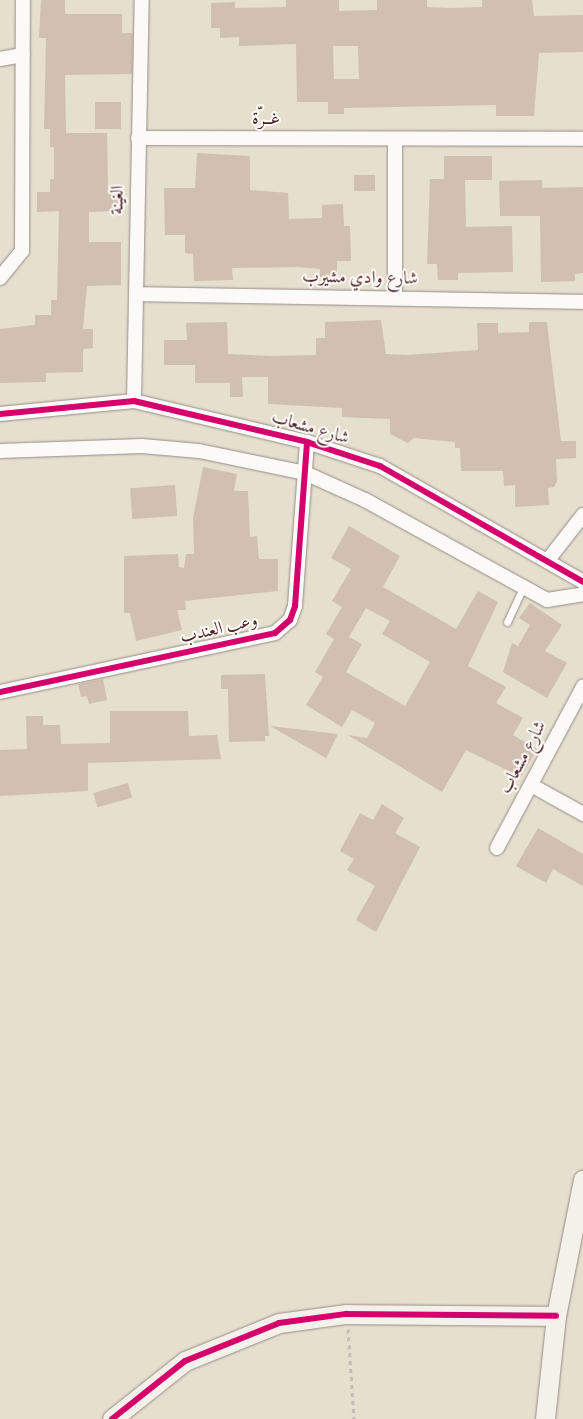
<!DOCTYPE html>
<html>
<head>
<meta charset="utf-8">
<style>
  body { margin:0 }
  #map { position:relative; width:583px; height:1419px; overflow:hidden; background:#e5dfce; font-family:"Sorts Mill Goudy",Amiri,serif }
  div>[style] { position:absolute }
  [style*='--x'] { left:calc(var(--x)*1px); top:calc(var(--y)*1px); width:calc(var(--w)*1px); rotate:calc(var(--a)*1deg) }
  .building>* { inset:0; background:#d1bfb1; transform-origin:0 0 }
  .path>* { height:3px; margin-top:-1.5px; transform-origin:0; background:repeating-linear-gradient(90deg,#c2bcba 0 4px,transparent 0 8px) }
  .roads { filter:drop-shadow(0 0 1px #968c86) drop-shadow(0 0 1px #968c86) }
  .lane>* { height:7px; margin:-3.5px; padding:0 3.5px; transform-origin:3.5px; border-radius:3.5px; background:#fbfaf8 }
  .street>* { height:14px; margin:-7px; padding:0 7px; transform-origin:7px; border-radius:7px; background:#fbfaf8 }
  .secondary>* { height:19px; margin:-9.5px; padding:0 9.5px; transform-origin:9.5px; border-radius:9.5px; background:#f4f1ea }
  .cycleway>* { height:6px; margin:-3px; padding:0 3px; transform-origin:3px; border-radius:3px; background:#d6006c }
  span { translate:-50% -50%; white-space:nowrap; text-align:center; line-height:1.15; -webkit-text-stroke:4px #fdfcf7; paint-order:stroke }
  .street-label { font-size:18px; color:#4a1f2b }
</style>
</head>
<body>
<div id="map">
  <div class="building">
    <div style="clip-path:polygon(41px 0,65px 0,65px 14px,122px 14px,122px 33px,133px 33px,132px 74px,65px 75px,66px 133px,107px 133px,108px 189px,121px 189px,122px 211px,89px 212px,89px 242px,121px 242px,121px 285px,87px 286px,83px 329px,93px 329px,93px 348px,83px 349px,83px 372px,46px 373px,46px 382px,0 383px,0 329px,35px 325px,35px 315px,51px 315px,51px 300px,57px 300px,59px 211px,37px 212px,37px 192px,50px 192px,50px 179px,54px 179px,54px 147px,50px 147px,50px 129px,44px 129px,46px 38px,39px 38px)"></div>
    <div style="clip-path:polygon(evenodd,286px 0,339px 0,339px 11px,377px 10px,377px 0,427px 0,427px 7px,448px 8px,482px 7px,482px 0,532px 0,534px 16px,583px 15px,583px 52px,539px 53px,534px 116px,496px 116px,496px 105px,344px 108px,344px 114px,328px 114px,328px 102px,297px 102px,296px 44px,239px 46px,239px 37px,220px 38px,220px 28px,211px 28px,211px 3px,235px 2px,235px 8px,286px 7px,286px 0,333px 46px,358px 46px,359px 79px,334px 79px,333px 46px)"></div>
    <div style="left:95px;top:102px;width:26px;height:27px"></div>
    <div style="clip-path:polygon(197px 153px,250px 156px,250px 190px,288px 193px,289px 219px,322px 218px,322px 205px,343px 204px,344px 226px,350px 226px,351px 261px,337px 261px,337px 277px,320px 277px,320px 269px,298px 267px,232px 268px,233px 280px,194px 281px,193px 254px,185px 253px,185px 235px,165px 235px,164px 188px,195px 188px)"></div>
    <div style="clip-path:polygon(444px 156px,492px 156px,492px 180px,465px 180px,466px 227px,512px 226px,513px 272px,458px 273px,458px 280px,438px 280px,437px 264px,427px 264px,430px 179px,444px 179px)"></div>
    <div style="left:354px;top:175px;width:21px;height:16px"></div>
    <div style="clip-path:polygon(542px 180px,542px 188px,583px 187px,583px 273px,575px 274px,575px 281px,541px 282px,540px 216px,500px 216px,499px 181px)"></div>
    <div style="clip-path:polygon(381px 320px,386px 354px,407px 355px,478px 350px,477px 323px,498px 323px,498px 333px,529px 332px,529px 322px,547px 322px,561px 441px,576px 441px,576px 458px,556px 459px,557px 481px,554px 487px,548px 488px,549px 505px,515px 507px,515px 485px,504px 486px,503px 471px,461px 471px,460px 448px,455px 448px,455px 442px,414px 438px,408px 443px,390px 434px,390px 419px,342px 417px,342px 408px,268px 404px,268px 377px,242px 377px,243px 397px,230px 397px,230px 383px,195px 383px,195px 365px,164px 365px,164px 340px,187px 340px,186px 323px,227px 322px,228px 354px,271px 356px,316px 355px,316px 338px,325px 338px,325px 322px)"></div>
    <div style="clip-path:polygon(203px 467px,237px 474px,234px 491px,248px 491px,250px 537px,257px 536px,259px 559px,278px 559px,278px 591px,185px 601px,186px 610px,177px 610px,182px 630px,136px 641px,130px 613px,124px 613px,124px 556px,178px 554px,179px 567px,184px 568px,186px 554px,194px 554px,193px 518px)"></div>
    <div style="left:175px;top:485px;width:31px;height:45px;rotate:86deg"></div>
    <div style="clip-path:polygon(evenodd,349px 526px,400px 556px,383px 587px,456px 629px,478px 591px,498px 602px,468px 666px,506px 687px,496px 703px,523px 718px,513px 735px,537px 749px,521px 777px,466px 750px,442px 792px,348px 735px,367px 738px,375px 723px,352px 710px,342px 727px,306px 705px,323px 677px,315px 672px,334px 639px,326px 634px,342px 607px,332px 601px,351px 569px,331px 558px,349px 526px,366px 608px,390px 621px,382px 634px,430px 662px,405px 706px,346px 672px,362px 644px,349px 637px,366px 608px)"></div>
    <div style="clip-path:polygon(530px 603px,562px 625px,545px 651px,567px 663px,547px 698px,503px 672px,512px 643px,518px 646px,530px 625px,519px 618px)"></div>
    <div style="clip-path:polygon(265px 674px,269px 736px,265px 736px,265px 741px,229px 742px,228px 689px,221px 689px,221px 675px)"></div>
    <div style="clip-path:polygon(103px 679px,107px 700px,89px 704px,87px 696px,81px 697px,78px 684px)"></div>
    <div style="clip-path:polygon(110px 711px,188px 711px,189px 736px,217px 735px,221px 759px,88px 763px,88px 791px,0 796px,0 750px,27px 749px,26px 716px,43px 716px,43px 725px,60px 725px,61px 744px,110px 743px)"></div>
    <div style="clip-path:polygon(270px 726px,338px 734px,326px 758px)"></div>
    <div style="left:128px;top:783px;width:15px;height:36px;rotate:74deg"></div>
    <div style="clip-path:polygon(382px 804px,404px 818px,395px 833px,420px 847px,376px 932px,356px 920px,375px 886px,347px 870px,354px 859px,340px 851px,360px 813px,373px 820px)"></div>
    <div style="clip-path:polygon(538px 828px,583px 854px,583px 886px,553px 869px,546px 883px,516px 866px)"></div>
  </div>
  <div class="path">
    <div style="--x:348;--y:1329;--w:90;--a:86.2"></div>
  </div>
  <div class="roads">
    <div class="lane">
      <div style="--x:507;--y:622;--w:38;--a:-65"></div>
    </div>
    <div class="street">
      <div style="--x:0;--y:59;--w:23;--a:-10"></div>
      <div style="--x:138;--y:138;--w:445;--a:0.1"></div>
      <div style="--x:395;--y:139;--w:159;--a:90"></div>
      <div style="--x:0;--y:278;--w:35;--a:-51"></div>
      <div style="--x:22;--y:251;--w:251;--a:-89.8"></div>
      <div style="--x:137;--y:294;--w:446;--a:1"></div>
      <div style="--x:134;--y:401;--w:401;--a:-88.9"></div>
      <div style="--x:0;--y:414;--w:135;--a:-5.5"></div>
      <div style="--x:134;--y:401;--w:178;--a:13.3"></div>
      <div style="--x:307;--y:442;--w:77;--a:18.2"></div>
      <div style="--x:380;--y:466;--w:234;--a:29.7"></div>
      <div style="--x:0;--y:451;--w:142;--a:-2"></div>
      <div style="--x:142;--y:446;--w:57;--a:5"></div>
      <div style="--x:199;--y:451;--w:108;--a:11.7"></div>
      <div style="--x:305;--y:473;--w:66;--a:24.2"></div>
      <div style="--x:365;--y:500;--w:208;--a:28.8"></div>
      <div style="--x:547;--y:600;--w:36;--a:-9"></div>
      <div style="--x:548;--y:560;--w:57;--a:-52.1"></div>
      <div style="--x:0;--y:692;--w:281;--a:-12.1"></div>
      <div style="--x:275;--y:633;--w:20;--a:-41"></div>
      <div style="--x:290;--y:620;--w:15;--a:-70"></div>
      <div style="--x:295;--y:606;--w:164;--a:-85.8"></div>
      <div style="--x:531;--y:785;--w:60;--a:29.1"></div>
      <div style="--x:497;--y:848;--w:183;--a:-61.9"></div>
    </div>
    <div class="secondary">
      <div style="--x:112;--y:1419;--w:93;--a:-38.5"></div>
      <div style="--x:185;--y:1361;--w:101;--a:-22"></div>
      <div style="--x:279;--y:1323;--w:68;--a:-7.7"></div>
      <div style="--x:346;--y:1314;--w:210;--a:0.5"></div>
      <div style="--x:545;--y:1419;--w:104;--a:-83.9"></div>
      <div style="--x:556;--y:1316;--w:139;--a:-78.8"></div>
    </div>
  </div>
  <div class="cycleway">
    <div style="--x:0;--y:414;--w:135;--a:-5.5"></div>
    <div style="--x:134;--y:401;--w:178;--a:13.3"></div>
    <div style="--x:307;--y:442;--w:77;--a:18.2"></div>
    <div style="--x:380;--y:466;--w:234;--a:29.7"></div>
    <div style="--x:0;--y:692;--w:281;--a:-12.1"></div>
    <div style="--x:275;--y:633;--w:20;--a:-41"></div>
    <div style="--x:290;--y:620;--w:15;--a:-70"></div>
    <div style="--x:295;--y:606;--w:164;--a:-85.8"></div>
    <div style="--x:112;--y:1419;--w:93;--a:-38.5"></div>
    <div style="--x:185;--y:1361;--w:101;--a:-22"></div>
    <div style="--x:279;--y:1323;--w:68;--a:-7.7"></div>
    <div style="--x:346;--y:1314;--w:210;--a:0.5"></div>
  </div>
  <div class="street-label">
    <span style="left:266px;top:120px">غــرّة</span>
    <span style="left:119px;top:200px;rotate:-90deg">الغينة</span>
    <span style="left:360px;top:279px;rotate:1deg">شارع وادي مشيرب</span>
    <span style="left:310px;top:429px;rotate:16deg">شارع مشعاب</span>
    <span style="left:219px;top:630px;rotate:-13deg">وعب العندب</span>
    <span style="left:524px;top:758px;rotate:-62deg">شارع مشعاب</span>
  </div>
</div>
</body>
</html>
